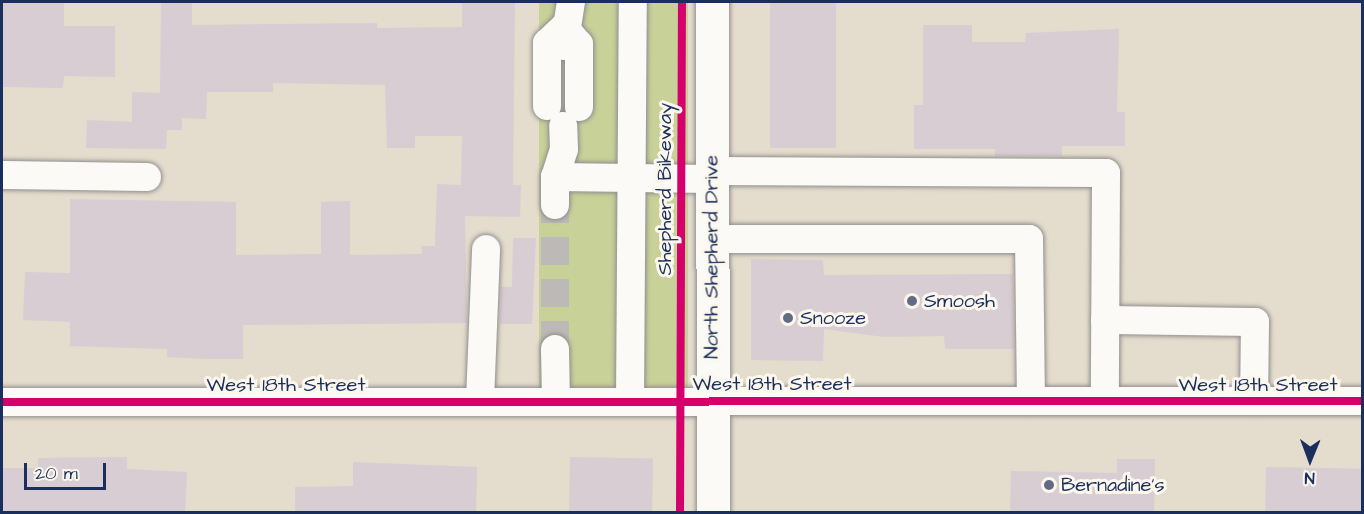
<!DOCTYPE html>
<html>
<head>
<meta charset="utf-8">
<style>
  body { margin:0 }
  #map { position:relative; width:1364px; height:514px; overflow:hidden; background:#e4dccc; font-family:"Architects Daughter",sans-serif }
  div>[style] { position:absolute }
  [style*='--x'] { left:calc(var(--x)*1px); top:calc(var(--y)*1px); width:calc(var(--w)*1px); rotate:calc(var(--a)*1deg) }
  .green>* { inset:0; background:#c7d198; transform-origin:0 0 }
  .building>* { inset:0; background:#d8cdd2; transform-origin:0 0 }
  .minor-tunnel>* { height:28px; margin-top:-14px; transform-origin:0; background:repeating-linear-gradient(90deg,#bcb9b6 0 28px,transparent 0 42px) }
  .roads { filter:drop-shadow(0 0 2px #908f8f) drop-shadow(0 0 2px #908f8f) }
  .minor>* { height:28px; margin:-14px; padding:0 14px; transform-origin:14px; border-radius:14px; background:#fbfaf7 }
  .major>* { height:33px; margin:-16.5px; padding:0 16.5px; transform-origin:16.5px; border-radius:16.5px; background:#fbfaf7 }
  .cycleway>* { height:8px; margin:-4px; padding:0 4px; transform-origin:4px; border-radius:4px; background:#d6006c }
  .dots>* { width:16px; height:16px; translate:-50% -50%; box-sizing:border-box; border:3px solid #fbf7ec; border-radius:50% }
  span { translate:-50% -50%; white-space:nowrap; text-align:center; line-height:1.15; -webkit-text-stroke:6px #fbf7ec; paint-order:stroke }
  .street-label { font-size:20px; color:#1b2f5e }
  .poi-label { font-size:20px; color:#1b2f5e }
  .left { translate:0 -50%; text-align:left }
  .frame { position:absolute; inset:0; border:3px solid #1b2f5e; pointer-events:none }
  .north { position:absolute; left:1280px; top:430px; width:60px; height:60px; -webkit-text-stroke:4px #fbf7ec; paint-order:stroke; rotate:181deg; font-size:16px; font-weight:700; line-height:24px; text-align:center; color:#1b2f5e }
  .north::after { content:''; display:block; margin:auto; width:21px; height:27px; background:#1b2f5e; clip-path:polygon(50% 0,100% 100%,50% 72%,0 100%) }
  .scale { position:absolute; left:24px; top:463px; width:82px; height:27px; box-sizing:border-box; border:3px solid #1b2f5e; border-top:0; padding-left:8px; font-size:18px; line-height:21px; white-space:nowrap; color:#1b2f5e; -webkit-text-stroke:4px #fbf7ec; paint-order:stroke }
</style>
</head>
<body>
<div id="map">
  <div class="green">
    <div style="left:539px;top:2px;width:149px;height:389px"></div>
  </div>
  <div class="building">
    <div style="clip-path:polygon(2px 2px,64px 2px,64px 26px,115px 26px,115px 77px,64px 76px,63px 88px,2px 87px)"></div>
    <div style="clip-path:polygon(161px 2px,192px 2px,192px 25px,377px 23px,377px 28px,462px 27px,462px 2px,515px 2px,513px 185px,521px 185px,520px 217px,465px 216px,467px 323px,243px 325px,243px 359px,204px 359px,167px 357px,167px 349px,70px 346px,70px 322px,23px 320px,25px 272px,70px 273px,70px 199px,236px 202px,236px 255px,321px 254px,321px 202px,350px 201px,350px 255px,422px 254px,422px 246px,435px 246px,437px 184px,461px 185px,462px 136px,415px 136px,415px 148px,387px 148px,385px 85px,273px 83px,273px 92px,207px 92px,206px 119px,182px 118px,182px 130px,167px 130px,166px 149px,86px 148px,87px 120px,132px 122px,132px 92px,160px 93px)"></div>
    <div style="left:770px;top:2px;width:66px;height:146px"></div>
    <div style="clip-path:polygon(923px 25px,972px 25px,972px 42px,1025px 42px,1026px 33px,1119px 29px,1117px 112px,1125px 112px,1125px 146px,1062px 146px,1062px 156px,995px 156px,995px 149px,914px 149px,914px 105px,923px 105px)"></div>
    <div style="clip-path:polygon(513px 238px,536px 238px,532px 324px,500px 324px,501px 287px,512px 287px)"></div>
    <div style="clip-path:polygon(751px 259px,823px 260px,824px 275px,1013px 274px,1014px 349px,945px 349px,944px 336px,884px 337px,824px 329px,823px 361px,751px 360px)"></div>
    <div style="clip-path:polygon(127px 457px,127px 469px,187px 472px,185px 513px,2px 513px,2px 468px,38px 468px,38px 458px)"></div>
    <div style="left:570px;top:457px;width:83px;height:56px;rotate:1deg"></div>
    <div style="clip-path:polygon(1117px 459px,1155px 459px,1154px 513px,1010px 513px,1011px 471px,1117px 473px)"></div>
    <div style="clip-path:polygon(353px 462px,477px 467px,476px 513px,295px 513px,295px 487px,353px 486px)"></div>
    <div style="left:1266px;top:467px;width:96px;height:46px;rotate:1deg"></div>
  </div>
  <div class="minor-tunnel">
    <div style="--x:563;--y:105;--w:21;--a:90"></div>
    <div style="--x:555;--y:349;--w:144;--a:-90"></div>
  </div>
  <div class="roads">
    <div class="minor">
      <div style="--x:564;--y:46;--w:45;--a:-81"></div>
      <div style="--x:547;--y:106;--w:63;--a:-90"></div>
      <div style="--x:547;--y:43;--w:23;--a:-43"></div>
      <div style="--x:564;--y:27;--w:23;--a:49"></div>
      <div style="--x:579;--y:44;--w:63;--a:90"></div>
      <div style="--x:711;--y:171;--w:395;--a:0.3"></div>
      <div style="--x:1106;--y:173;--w:227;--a:90.3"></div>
      <div style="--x:2;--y:175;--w:145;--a:0.8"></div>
      <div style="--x:555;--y:177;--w:157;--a:0.7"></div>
      <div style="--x:555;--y:205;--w:28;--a:-90"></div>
      <div style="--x:555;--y:177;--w:29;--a:-72"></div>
      <div style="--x:564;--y:149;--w:23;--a:-92"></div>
      <div style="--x:712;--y:239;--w:317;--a:0"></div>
      <div style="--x:1029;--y:239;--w:162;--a:89.3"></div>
      <div style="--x:1105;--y:320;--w:150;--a:0.8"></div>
      <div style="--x:1255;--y:322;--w:79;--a:90.7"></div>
      <div style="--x:555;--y:349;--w:52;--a:88.9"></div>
      <div style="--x:480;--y:401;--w:152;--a:-87.7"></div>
      <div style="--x:630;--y:401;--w:399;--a:-89.6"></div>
      <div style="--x:2;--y:402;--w:1360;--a:-0.04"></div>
    </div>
    <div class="major">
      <div style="--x:712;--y:2;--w:510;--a:89.89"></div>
    </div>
  </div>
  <div class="cycleway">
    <div style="--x:2;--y:402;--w:1360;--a:-0.04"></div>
    <div style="--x:680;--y:512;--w:510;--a:-89.78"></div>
  </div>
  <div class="dots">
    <div style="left:912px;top:301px;background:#616c84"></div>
    <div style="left:788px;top:318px;background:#616c84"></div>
    <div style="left:1049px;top:485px;background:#616c84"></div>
  </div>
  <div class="street-label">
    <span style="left:665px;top:189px;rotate:-90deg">Shepherd Bikeway</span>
    <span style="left:712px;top:257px;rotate:-90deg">North Shepherd Drive</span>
    <span style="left:772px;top:384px">West 18th Street</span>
    <span style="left:286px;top:385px">West 18th Street</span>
    <span style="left:1258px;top:385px">West 18th Street</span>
  </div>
  <div class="poi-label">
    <span class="left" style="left:924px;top:301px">Smoosh</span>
    <span class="left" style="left:800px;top:318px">Snooze</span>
    <span class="left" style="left:1061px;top:485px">Bernadine's</span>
  </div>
  <div class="frame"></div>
  <div class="north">N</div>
  <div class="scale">20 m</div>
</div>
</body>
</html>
